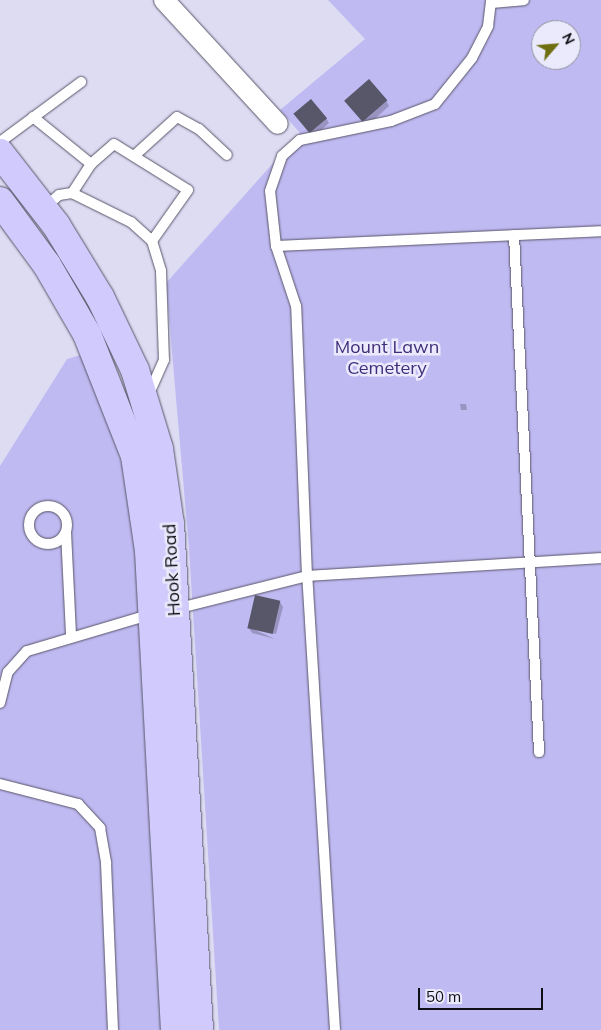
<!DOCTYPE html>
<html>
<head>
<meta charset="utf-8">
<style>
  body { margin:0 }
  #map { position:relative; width:601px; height:1030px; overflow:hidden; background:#dedcf3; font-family:Mulish,sans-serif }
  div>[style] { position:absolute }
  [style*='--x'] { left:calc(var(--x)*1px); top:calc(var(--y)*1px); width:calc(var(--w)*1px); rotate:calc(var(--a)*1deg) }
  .green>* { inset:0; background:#c0baf2 }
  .shadow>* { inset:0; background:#0003 }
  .building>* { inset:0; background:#585669; transform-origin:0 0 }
  .roads { filter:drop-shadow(0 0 1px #585669) drop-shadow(0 0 1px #585669) }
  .lane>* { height:10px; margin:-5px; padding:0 5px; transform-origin:5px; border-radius:5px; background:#fff }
  .lane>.ring { margin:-5px; padding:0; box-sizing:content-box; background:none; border:10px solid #fff; border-radius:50% }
  .street>* { height:20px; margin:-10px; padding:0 10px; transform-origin:10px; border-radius:10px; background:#fff }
  .primary>* { height:28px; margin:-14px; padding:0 14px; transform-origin:14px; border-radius:14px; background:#d1cafc }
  span { translate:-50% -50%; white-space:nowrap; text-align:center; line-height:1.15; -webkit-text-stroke:5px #ebeafc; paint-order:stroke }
  .park-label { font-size:18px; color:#3f2d7a }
  .street-label { font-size:18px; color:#100f16 }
  .north { position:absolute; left:531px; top:20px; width:50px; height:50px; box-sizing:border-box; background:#ebeafc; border:1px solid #9392a0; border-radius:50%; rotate:63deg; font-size:14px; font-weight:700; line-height:20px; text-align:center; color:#100f16 }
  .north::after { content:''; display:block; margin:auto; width:18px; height:22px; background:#6f6f11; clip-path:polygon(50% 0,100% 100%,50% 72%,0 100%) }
  .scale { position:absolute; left:418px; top:988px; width:125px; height:22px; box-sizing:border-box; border:2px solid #100f16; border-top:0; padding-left:6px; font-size:15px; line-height:18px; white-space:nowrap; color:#100f16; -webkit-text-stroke:4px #ebeafc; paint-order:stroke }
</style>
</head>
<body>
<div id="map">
  <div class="green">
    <div style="clip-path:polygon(evenodd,328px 0,601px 0,601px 1030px,219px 1030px,189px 548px,166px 283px,300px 133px,280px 110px,365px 39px,328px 0,541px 30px,571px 30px,571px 60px,541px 60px,541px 30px)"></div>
    <div style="clip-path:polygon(84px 354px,130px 487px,137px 541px,164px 1030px,0 1030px,0 466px,67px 359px)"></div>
  </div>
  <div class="shadow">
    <div style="clip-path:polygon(386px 100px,389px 106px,367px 126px,346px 101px)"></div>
    <div style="clip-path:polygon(295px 115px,326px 118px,329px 123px,314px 137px)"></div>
    <div style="clip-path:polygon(460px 404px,466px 404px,467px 410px,461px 410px)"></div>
    <div style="clip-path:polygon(280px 602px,283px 607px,276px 634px,251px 628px,275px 639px,252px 633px,249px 628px)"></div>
  </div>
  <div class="building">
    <div style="left:369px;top:79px;width:28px;height:33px;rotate:49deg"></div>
    <div style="left:311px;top:99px;width:25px;height:23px;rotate:50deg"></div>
    <div style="left:255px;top:595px;width:26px;height:34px;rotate:13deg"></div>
  </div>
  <div class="roads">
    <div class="lane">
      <div style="--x:491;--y:3;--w:33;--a:-5"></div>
      <div style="--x:33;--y:117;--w:75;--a:39"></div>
      <div style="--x:91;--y:164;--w:35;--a:123"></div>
      <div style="--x:72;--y:193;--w:13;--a:171"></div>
      <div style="--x:59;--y:195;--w:20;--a:139"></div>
      <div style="--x:0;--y:142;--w:101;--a:-36.5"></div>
      <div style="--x:134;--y:156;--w:58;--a:-42.2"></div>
      <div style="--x:177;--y:117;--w:25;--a:29"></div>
      <div style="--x:199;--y:129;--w:38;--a:43"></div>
      <div style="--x:91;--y:164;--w:30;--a:-41"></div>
      <div style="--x:114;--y:144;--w:87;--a:31.9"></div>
      <div style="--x:188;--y:190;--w:62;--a:125.2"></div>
      <div style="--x:72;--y:193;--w:66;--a:26.2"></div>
      <div style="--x:131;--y:222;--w:28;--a:42"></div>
      <div style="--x:152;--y:241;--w:31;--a:73"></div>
      <div style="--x:161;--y:271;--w:89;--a:88.1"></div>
      <div style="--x:164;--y:360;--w:39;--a:114"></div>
      <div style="--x:514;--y:235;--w:518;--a:87.23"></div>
      <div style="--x:276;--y:246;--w:325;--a:-2.6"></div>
      <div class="ring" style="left:29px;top:506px;width:28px;height:28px"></div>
      <div style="--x:66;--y:532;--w:103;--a:87.2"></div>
      <div style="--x:176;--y:609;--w:135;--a:-14.1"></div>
      <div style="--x:307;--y:576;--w:295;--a:-3.5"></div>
      <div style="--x:0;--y:703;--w:32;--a:-76"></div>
      <div style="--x:8;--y:672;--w:28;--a:-48"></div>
      <div style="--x:27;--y:651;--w:130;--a:-16.5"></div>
      <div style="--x:0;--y:784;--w:81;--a:14.4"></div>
      <div style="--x:78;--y:804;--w:33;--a:47"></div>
      <div style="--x:100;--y:828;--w:36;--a:80"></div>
      <div style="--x:106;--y:863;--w:167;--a:87.6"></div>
      <div style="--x:335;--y:1030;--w:455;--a:-93.5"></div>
      <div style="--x:307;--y:576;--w:270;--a:-92.3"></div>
      <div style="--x:296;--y:306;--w:63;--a:-108.4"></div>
      <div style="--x:276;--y:246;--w:55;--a:-96.2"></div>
      <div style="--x:270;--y:191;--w:37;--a:-71"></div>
      <div style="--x:282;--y:156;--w:24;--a:-42"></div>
      <div style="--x:300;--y:140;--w:93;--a:-11.8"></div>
      <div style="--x:391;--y:121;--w:47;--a:-21.1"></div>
      <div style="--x:435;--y:104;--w:59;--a:-51.2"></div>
      <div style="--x:472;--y:58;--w:36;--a:-63"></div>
      <div style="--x:488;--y:26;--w:26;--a:-83"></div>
    </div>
    <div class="street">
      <div style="--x:164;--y:0;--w:168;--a:47.4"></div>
    </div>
    <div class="primary">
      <div style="--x:0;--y:153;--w:91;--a:52.1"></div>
      <div style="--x:56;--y:225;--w:84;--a:58.6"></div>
      <div style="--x:100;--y:297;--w:81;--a:64.4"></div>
      <div style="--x:135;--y:370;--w:83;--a:73.1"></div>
      <div style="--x:159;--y:449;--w:76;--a:81.7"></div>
      <div style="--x:170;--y:524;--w:507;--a:86.72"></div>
      <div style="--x:0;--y:201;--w:79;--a:53.7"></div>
      <div style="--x:47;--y:265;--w:80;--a:59.9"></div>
      <div style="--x:87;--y:334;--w:131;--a:68.5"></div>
      <div style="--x:135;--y:456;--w:96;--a:81.6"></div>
      <div style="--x:149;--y:551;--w:480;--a:86.9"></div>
    </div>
  </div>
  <div class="park-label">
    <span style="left:387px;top:358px">Mount Lawn<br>Cemetery</span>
  </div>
  <div class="street-label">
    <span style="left:172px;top:570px;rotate:-93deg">Hook Road</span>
  </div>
  <div class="north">N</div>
  <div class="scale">50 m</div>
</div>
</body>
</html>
